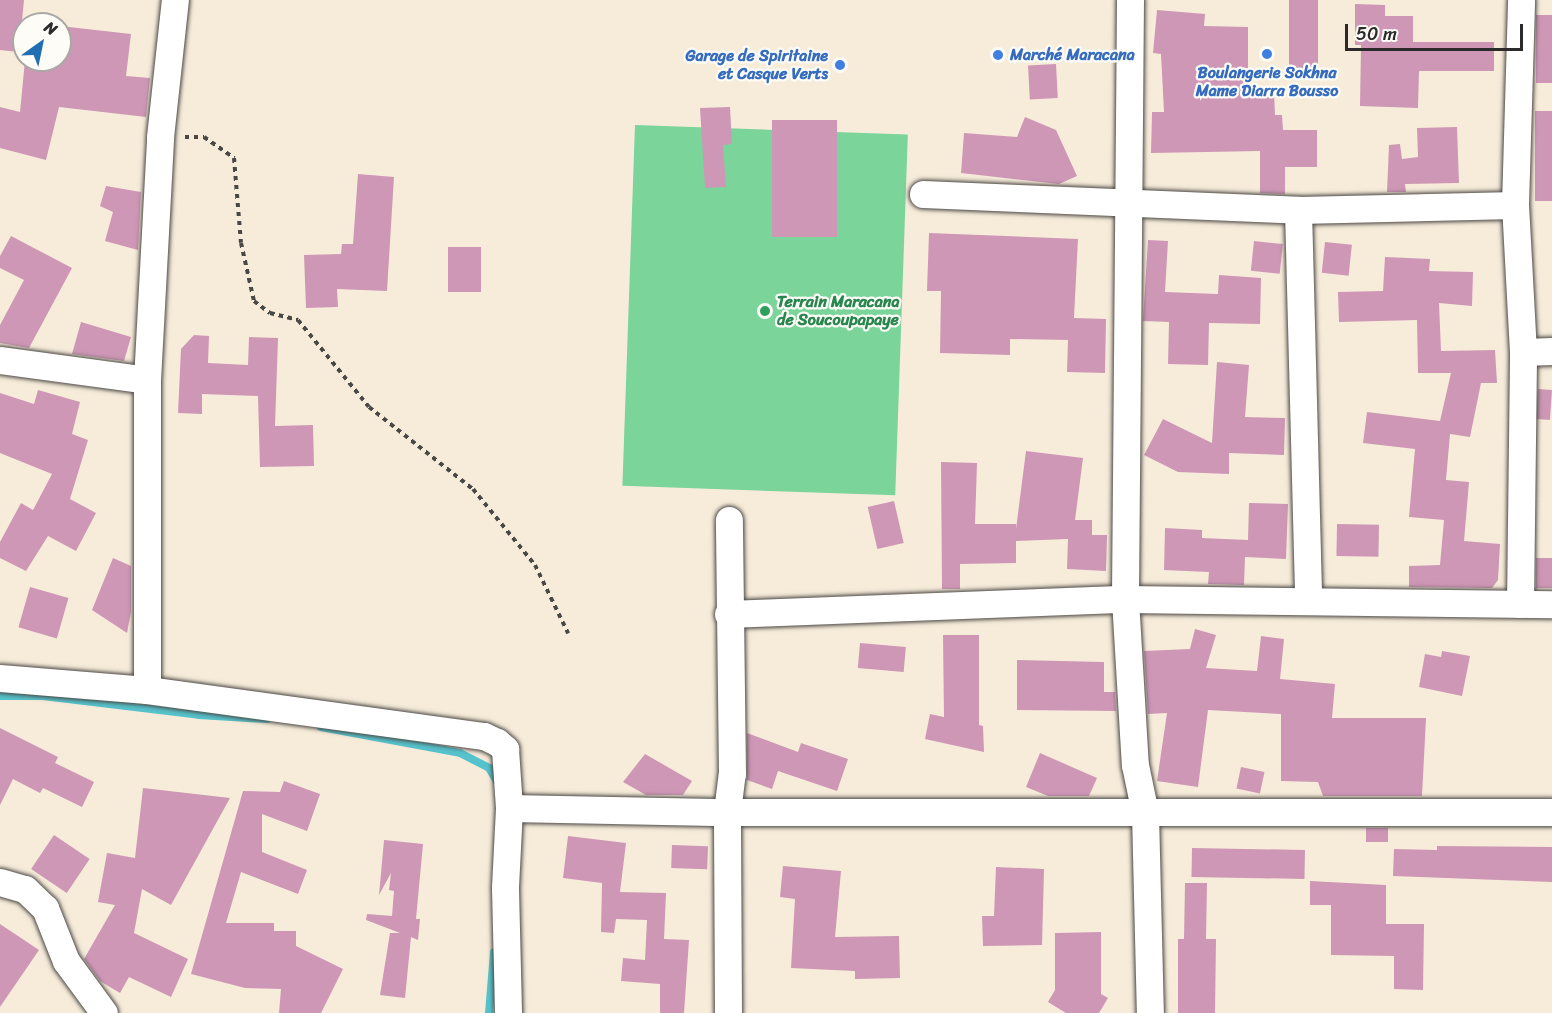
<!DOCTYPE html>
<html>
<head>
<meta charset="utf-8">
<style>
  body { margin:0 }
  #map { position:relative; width:1552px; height:1013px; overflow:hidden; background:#f7ecda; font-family:Sriracha,sans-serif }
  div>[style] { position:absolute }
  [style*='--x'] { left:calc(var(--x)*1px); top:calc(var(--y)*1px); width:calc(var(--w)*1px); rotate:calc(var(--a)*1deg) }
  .green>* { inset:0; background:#7bd49a; transform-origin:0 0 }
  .stream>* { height:8px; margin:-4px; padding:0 4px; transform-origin:4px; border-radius:4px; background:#56c3cc }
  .building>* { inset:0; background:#ce97b6; transform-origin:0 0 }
  .path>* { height:4px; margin-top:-2px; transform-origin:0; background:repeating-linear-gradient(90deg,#4a4845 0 4.5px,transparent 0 9px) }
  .roads { filter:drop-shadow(0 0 2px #4a4845) drop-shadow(0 0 2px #4a4845) }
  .minor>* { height:27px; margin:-13.5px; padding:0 13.5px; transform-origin:13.5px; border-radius:13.5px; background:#fff }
  .dots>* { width:16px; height:16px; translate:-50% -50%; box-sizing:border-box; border:3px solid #fdfcf7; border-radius:50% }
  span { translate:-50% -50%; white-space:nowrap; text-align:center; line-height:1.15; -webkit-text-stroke:4.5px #fdfcf7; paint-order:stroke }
  .shop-label { font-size:16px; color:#366cbe; font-weight:700 }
  .left { translate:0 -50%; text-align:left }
  .right { translate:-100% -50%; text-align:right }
  .leisure-label { font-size:16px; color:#27864d; font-weight:700 }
  .north { position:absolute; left:12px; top:12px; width:60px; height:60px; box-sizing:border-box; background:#fdfcf7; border:2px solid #a9a8a5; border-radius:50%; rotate:33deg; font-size:16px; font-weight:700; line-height:24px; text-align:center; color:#2b2b2b }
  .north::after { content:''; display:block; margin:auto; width:21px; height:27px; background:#1f6fb2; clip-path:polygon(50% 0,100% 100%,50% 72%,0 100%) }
  .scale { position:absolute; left:1345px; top:24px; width:178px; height:27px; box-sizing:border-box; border:3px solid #2b2b2b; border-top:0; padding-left:8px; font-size:18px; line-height:21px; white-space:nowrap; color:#2b2b2b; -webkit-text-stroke:4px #fdfcf7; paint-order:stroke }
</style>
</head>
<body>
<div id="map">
  <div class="green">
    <div style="left:635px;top:125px;width:273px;height:361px;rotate:2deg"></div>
  </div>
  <div class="stream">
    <div style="--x:0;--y:696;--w:43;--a:0"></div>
    <div style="--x:43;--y:696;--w:157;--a:6.9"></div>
    <div style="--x:199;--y:715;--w:68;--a:3.4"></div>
    <div style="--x:321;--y:727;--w:141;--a:10.6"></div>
    <div style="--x:460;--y:753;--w:33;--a:27"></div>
    <div style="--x:489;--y:768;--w:17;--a:59"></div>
    <div style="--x:489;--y:1013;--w:61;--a:-85.3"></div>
  </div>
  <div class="building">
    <div style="clip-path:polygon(0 0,24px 0,19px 52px,0 50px)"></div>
    <div style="left:1289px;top:0;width:29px;height:74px"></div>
    <div style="clip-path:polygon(1355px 4px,1385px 5px,1385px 16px,1413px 16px,1413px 42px,1494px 42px,1494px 71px,1419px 71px,1418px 108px,1360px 106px,1361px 45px,1355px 45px)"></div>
    <div style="clip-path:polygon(1157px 10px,1205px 14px,1204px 26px,1248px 27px,1248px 95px,1274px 93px,1275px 115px,1282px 115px,1283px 130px,1317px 130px,1317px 167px,1285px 167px,1285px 194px,1260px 193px,1260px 151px,1151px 153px,1152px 112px,1164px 112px,1161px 54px,1153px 53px)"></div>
    <div style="left:1536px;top:15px;width:16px;height:68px"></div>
    <div style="clip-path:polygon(60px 26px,131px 34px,126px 76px,150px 78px,146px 117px,59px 107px,46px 160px,0 148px,0 107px,20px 112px,25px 60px,60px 60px)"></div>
    <div style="left:1056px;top:64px;width:34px;height:28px;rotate:87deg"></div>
    <div style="clip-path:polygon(730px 107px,732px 144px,723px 145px,726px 187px,705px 188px,700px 108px)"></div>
    <div style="left:1535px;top:111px;width:17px;height:90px"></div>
    <div style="clip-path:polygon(1025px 117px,1056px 130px,1077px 176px,1059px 184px,961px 173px,964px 133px,1017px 137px)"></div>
    <div style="left:772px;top:120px;width:65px;height:117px"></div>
    <div style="clip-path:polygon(1457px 127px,1459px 183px,1405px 184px,1406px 192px,1387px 192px,1389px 145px,1400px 144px,1402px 159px,1418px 157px,1417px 128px)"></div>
    <div style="clip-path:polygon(358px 174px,394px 177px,387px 291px,337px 289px,338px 307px,306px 308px,304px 255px,341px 254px,342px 244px,353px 244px)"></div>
    <div style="clip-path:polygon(106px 186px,141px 192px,138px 250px,105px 241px,113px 212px,100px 206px)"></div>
    <div style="clip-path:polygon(929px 233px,1078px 239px,1074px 318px,1106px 319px,1105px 373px,1067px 372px,1068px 340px,1010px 339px,1010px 355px,940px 353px,941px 291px,927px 291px)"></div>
    <div style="clip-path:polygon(11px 236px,72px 268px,29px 348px,0 343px,0 325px,24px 280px,0 268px,0 256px)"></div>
    <div style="clip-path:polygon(1148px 240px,1168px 241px,1165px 292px,1218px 294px,1219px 275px,1261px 278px,1260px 324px,1209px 323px,1208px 365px,1168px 364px,1169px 322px,1143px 321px)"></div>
    <div style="left:1254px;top:241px;width:29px;height:30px;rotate:6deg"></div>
    <div style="left:1325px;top:242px;width:27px;height:31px;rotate:6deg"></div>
    <div style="left:448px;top:247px;width:33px;height:45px"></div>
    <div style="clip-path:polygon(1385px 257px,1430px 259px,1429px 271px,1473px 272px,1472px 306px,1439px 303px,1441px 351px,1495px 350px,1497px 383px,1481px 383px,1470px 437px,1450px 434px,1446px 480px,1469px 482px,1464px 541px,1500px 544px,1498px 580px,1492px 588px,1409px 587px,1409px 566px,1440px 565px,1444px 520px,1409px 517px,1415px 449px,1363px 443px,1367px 412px,1440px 421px,1451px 373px,1418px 373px,1417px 320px,1339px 322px,1338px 292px,1383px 291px)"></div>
    <div style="clip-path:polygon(81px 322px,131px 337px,124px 361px,72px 354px)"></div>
    <div style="clip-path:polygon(194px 335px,209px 336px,208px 363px,248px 365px,249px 337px,278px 338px,275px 426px,313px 425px,314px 466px,260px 467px,258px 396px,202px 394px,202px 414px,178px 413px,181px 349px)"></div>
    <div style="clip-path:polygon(1217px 362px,1249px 365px,1245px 417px,1285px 418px,1284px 455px,1229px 453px,1229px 474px,1178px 472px,1144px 455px,1163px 419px,1212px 443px)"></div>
    <div style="left:1538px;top:389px;width:14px;height:30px;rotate:4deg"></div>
    <div style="clip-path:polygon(38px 390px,80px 402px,72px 434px,88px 440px,70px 499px,96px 513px,76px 551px,48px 536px,26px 571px,0 558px,0 542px,21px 503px,33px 510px,52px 474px,0 453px,0 393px,34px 404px)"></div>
    <div style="clip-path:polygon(1026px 451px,1083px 458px,1075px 520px,1092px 520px,1092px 535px,1107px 535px,1106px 571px,1067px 569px,1068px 539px,1016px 541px,1016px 563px,960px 564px,960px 589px,942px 589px,941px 462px,977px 463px,975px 524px,1016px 524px,1016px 529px)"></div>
    <div style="left:894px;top:501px;width:43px;height:27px;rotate:77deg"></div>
    <div style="clip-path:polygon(1249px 503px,1288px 504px,1286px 559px,1245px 557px,1244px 585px,1208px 584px,1209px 572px,1164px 570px,1165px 528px,1202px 530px,1202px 538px,1248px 540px)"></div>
    <div style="left:1337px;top:524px;width:42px;height:32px;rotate:1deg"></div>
    <div style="clip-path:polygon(113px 558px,131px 566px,131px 612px,127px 633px,92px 610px)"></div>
    <div style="left:1536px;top:558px;width:16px;height:30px"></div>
    <div style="left:30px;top:587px;width:40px;height:42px;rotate:16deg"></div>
    <div style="clip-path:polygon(1195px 629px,1216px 635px,1206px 668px,1257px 671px,1261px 636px,1284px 639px,1280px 679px,1335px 684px,1332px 718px,1426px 718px,1422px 796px,1323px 796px,1318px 782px,1281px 781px,1281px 714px,1208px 710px,1198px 787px,1157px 781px,1167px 713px,1148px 714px,1144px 651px,1190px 649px)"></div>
    <div style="clip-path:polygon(943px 635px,979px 635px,979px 725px,983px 726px,984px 752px,925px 739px,930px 714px,944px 717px)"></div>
    <div style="left:860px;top:643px;width:46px;height:25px;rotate:5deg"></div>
    <div style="clip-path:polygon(1442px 651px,1470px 656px,1462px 696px,1419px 687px,1425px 654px,1441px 657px)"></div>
    <div style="clip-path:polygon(1017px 660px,1104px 662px,1104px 692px,1115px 692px,1116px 711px,1017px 710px)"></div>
    <div style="clip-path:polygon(0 728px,58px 757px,55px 763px,94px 782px,82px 807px,43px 788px,40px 793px,13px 779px,0 805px)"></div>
    <div style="clip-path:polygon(747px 733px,798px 752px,801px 743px,848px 759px,837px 791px,778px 771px,772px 789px,747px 780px)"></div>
    <div style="clip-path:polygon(1040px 753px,1097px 778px,1089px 796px,1048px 796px,1026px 787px)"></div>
    <div style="clip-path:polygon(645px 754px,692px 781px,683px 795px,646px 795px,623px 782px)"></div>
    <div style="left:1241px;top:767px;width:24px;height:22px;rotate:12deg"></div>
    <div style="clip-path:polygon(284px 781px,320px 794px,307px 831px,262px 814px,262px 852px,307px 870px,298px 894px,241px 872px,226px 923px,274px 923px,274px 931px,296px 931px,296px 946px,343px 969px,321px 1013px,279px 1013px,281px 989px,245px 988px,191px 974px,243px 791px,280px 792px)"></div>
    <div style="clip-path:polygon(143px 788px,230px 798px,171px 905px,142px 889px,134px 933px,188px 959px,171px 997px,129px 977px,120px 993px,100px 981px,84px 959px,115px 905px,98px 902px,107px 853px,135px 858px)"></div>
    <div style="left:1366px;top:828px;width:22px;height:14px"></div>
    <div style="left:54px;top:835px;width:43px;height:41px;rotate:34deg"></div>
    <div style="clip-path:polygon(568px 836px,626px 843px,620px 892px,666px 893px,664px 939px,689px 940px,684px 1013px,660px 1013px,660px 984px,621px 981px,623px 958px,645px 960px,647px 920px,616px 919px,614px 933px,601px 932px,602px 883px,563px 878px)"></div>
    <div style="clip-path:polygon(384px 840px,423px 844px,416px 919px,420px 919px,418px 940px,411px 937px,405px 998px,380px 995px,390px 933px,400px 933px,366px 920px,367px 914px,392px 916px,394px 891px,389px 890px,391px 873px,379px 895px)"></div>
    <div style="left:672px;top:845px;width:36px;height:23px;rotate:2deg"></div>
    <div style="clip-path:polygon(1437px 846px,1552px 847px,1552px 882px,1393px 876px,1394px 849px,1437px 850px)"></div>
    <div style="left:1192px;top:848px;width:113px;height:29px;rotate:1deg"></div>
    <div style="clip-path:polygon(783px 866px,841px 871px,835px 937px,899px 936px,900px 978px,855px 979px,855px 971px,791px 968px,795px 899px,780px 897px)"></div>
    <div style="clip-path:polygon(996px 867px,1044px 869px,1042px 945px,983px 946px,982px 916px,994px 916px)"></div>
    <div style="clip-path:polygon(1310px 881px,1386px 885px,1386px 924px,1424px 924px,1423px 990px,1394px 989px,1394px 956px,1331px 955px,1331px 905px,1310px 905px)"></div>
    <div style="clip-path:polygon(1185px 883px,1207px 883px,1206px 939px,1216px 939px,1215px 1013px,1178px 1013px,1178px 939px,1184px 939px)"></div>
    <div style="clip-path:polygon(0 924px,39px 950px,0 1007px)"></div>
    <div style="clip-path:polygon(1101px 932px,1101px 994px,1108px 998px,1099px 1013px,1066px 1013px,1048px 1002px,1055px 990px,1055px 933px)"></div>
  </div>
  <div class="path">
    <div style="--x:185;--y:137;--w:19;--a:0"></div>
    <div style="--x:204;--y:137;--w:37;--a:35"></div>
    <div style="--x:234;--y:158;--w:85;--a:85.3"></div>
    <div style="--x:241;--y:243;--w:59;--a:77.4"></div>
    <div style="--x:254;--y:301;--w:20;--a:37"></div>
    <div style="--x:270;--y:313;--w:29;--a:14"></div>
    <div style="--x:298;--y:320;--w:112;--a:50.8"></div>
    <div style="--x:369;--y:407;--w:132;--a:38.3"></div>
    <div style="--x:473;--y:489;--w:98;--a:50.8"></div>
    <div style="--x:535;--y:565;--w:76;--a:64.1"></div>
  </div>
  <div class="roads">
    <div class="minor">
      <div style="--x:1130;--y:0;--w:599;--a:90.48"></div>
      <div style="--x:1125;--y:599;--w:166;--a:86.6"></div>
      <div style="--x:1135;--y:765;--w:49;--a:78.2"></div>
      <div style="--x:1145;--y:813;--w:200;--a:88.6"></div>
      <div style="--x:923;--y:194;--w:375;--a:2.4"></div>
      <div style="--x:1298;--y:210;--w:217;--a:-1.3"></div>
      <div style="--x:1298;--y:210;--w:389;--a:88.5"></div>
      <div style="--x:1523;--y:352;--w:29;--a:-2"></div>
      <div style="--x:0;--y:360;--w:148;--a:7.7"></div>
      <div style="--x:1520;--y:604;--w:252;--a:-89.3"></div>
      <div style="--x:1523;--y:352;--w:147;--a:-93.1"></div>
      <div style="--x:1515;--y:205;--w:205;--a:-88.3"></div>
      <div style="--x:728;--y:614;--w:397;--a:-2.2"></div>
      <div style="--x:1125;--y:599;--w:427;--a:0.7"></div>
      <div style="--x:0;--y:678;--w:147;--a:4.7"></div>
      <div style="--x:147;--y:690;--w:340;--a:7.8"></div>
      <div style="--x:484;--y:736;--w:14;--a:25"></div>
      <div style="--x:497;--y:742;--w:11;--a:41"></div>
      <div style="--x:505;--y:749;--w:59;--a:86.1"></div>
      <div style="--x:509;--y:808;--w:80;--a:92.9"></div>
      <div style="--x:505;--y:888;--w:125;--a:88.6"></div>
      <div style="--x:147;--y:690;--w:310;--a:-90"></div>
      <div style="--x:147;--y:380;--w:243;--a:-86.9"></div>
      <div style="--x:160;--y:137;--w:138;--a:-83.8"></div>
      <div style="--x:509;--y:808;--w:218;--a:1.1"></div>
      <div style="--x:727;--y:812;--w:825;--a:0"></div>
      <div style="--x:0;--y:882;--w:26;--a:16"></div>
      <div style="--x:25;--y:889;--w:28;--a:44"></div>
      <div style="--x:45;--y:908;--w:57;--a:68.4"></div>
      <div style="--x:66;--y:961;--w:64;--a:53.8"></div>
      <div style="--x:728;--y:1013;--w:201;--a:-90.3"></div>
      <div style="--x:727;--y:812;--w:38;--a:-83"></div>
      <div style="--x:732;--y:774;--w:254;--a:-90.7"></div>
    </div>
  </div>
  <div class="dots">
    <div style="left:1267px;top:54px;background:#3f7fe0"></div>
    <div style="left:998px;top:55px;background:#3f7fe0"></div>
    <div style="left:840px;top:65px;background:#3f7fe0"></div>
    <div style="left:765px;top:311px;background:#2e9e5b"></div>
  </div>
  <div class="shop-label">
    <span class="left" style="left:1010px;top:55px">Marché Maracana</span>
    <span class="right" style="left:828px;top:65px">Garage de Spiritaine<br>et Casque Verts</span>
    <span style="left:1267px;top:82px">Boulangerie Sokhna<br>Mame Diarra Bousso</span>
  </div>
  <div class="leisure-label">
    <span class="left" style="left:777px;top:311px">Terrain Maracana<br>de Soucoupapaye</span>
  </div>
  <div class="north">N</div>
  <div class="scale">50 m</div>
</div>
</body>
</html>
